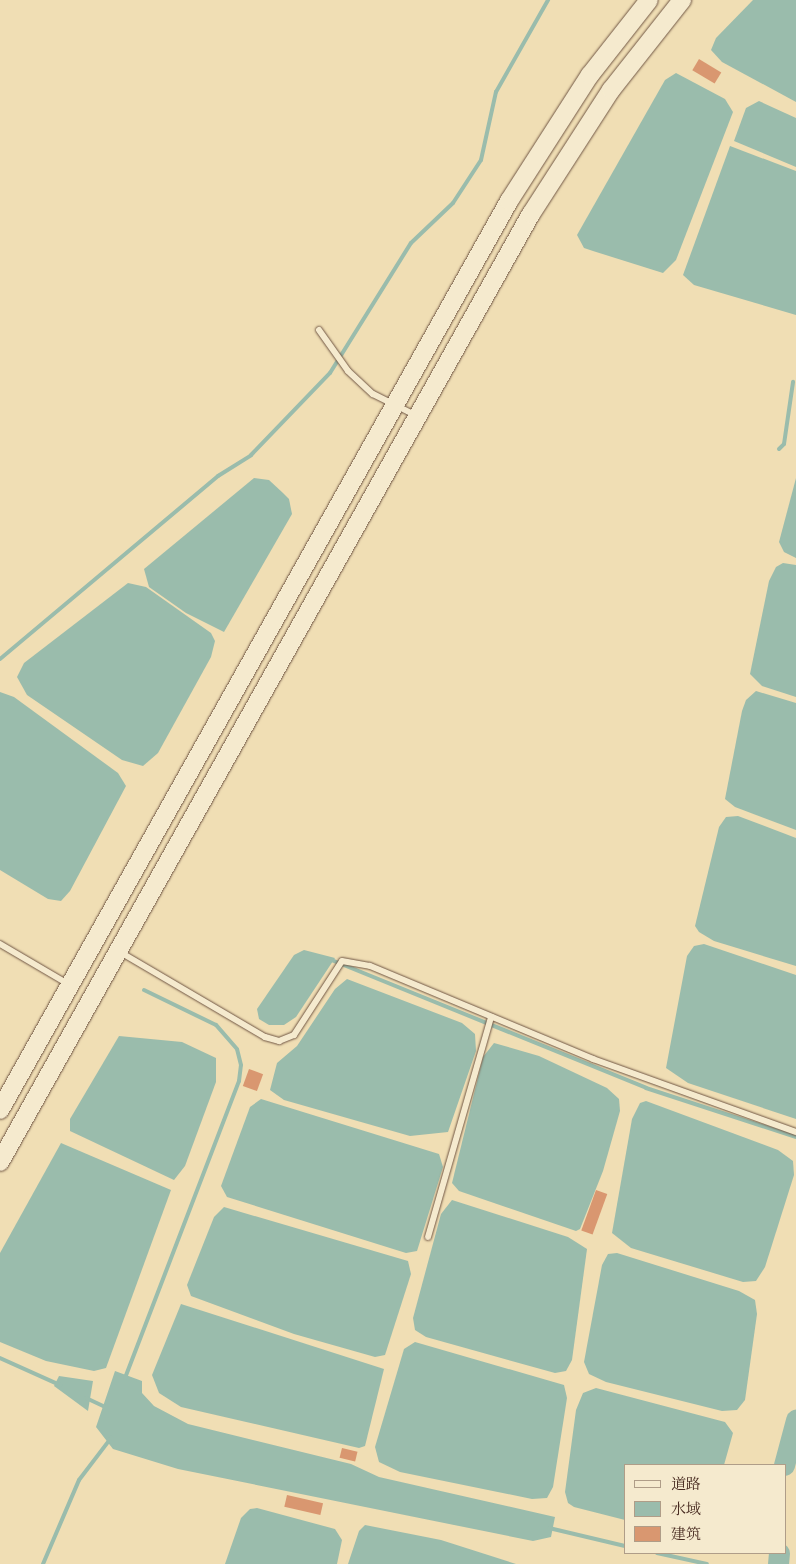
<!DOCTYPE html>
<html>
<head>
<meta charset="utf-8">
<style>
  body { margin:0 }
  #map { position:relative; width:796px; height:1564px; overflow:hidden; background:#f0deb4; font-family:Vollkorn,"Noto Serif SC",serif }
  div>[style] { position:absolute }
  [style*='--x'] { left:calc(var(--x)*1px); top:calc(var(--y)*1px); width:calc(var(--w)*1px); rotate:calc(var(--a)*1deg) }
  .water>* { inset:0; background:#9abcac }
  .stream>* { height:4px; margin:-2px; padding:0 2px; transform-origin:2px; border-radius:2px; background:#9abcac }
  .river>* { height:21px; margin:-10.5px; padding:0 10.5px; transform-origin:10.5px; border-radius:10.5px; background:#9abcac }
  .building>* { inset:0; background:#d99770; transform-origin:0 0 }
  .roads { filter:drop-shadow(0 0 1px #705644) drop-shadow(0 0 1px #705644) }
  .service>* { height:6px; margin:-3px; padding:0 3px; transform-origin:3px; border-radius:3px; background:#f5eace }
  .secondary>* { height:18px; margin:-9px; padding:0 9px; transform-origin:9px; border-radius:9px; background:#f5eace }
  span { translate:-50% -50%; white-space:nowrap; text-align:center; line-height:1.15; -webkit-text-stroke:4.5px #f5eace; paint-order:stroke }
  .legend { position:absolute; left:624px; top:1464px; width:162px; height:90px; box-sizing:border-box; background:#f5eace; border:1px solid #af9d88; margin:0; padding:6px 9px; list-style:none; font-size:15px; color:#46291f }
  .legend li { display:flex; align-items:center; gap:10px; height:25px }
  .legend b { width:25px; border:1px solid #af9d88 }
</style>
</head>
<body>
<div id="map">
  <div class="water">
    <div style="clip-path:polygon(753px 0,796px 0,796px 102px,722px 62px,711px 50px,716px 38px)"></div>
    <div style="clip-path:polygon(676px 73px,725px 99px,733px 112px,676px 260px,663px 273px,593px 251px,584px 248px,577px 235px,665px 80px)"></div>
    <div style="clip-path:polygon(759px 101px,796px 118px,796px 167px,734px 141px,746px 108px)"></div>
    <div style="clip-path:polygon(730px 146px,796px 171px,796px 315px,694px 285px,683px 275px)"></div>
    <div style="clip-path:polygon(254px 478px,269px 480px,283px 493px,289px 499px,292px 514px,224px 632px,186px 613px,149px 587px,144px 569px)"></div>
    <div style="clip-path:polygon(796px 478px,796px 558px,784px 552px,779px 542px)"></div>
    <div style="clip-path:polygon(783px 563px,796px 565px,796px 697px,762px 686px,750px 674px,769px 581px,776px 567px)"></div>
    <div style="clip-path:polygon(128px 583px,146px 587px,211px 633px,215px 641px,211px 657px,158px 753px,143px 766px,122px 760px,27px 695px,17px 677px,24px 663px)"></div>
    <div style="clip-path:polygon(756px 691px,796px 703px,796px 830px,735px 807px,725px 799px,742px 711px,746px 700px)"></div>
    <div style="clip-path:polygon(0 692px,14px 697px,118px 773px,126px 786px,70px 891px,61px 901px,48px 899px,0 870px)"></div>
    <div style="clip-path:polygon(738px 816px,796px 838px,796px 966px,714px 941px,699px 932px,695px 926px,719px 827px,726px 817px)"></div>
    <div style="clip-path:polygon(704px 944px,796px 975px,796px 1119px,688px 1083px,666px 1068px,687px 956px,694px 946px)"></div>
    <div style="clip-path:polygon(304px 950px,335px 958px,296px 1017px,284px 1025px,269px 1025px,259px 1019px,257px 1009px,294px 955px)"></div>
    <div style="clip-path:polygon(347px 979px,462px 1023px,475px 1034px,476px 1051px,448px 1132px,410px 1136px,284px 1100px,270px 1090px,277px 1063px,297px 1046px,335px 989px)"></div>
    <div style="clip-path:polygon(119px 1036px,182px 1042px,216px 1058px,216px 1082px,185px 1166px,174px 1180px,70px 1131px,70px 1119px)"></div>
    <div style="clip-path:polygon(494px 1043px,539px 1056px,607px 1088px,619px 1099px,620px 1111px,603px 1171px,580px 1229px,576px 1231px,459px 1191px,452px 1183px,483px 1057px)"></div>
    <div style="clip-path:polygon(261px 1099px,439px 1154px,443px 1167px,417px 1251px,406px 1253px,227px 1197px,221px 1186px,250px 1107px)"></div>
    <div style="clip-path:polygon(646px 1101px,778px 1150px,793px 1161px,794px 1175px,765px 1267px,756px 1281px,743px 1282px,631px 1248px,612px 1233px,632px 1119px,640px 1103px)"></div>
    <div style="clip-path:polygon(61px 1143px,171px 1190px,106px 1368px,94px 1371px,46px 1361px,0 1342px,0 1253px)"></div>
    <div style="clip-path:polygon(452px 1200px,568px 1237px,587px 1249px,572px 1360px,566px 1371px,555px 1373px,426px 1337px,415px 1330px,413px 1318px,441px 1214px)"></div>
    <div style="clip-path:polygon(224px 1207px,408px 1261px,411px 1274px,385px 1355px,375px 1357px,294px 1334px,191px 1296px,187px 1285px,214px 1217px)"></div>
    <div style="clip-path:polygon(617px 1253px,739px 1291px,755px 1300px,757px 1314px,745px 1400px,737px 1410px,722px 1411px,606px 1382px,589px 1374px,584px 1362px,602px 1265px,608px 1254px)"></div>
    <div style="clip-path:polygon(181px 1304px,384px 1369px,365px 1446px,359px 1448px,181px 1407px,159px 1393px,152px 1375px)"></div>
    <div style="clip-path:polygon(415px 1342px,564px 1385px,567px 1398px,553px 1487px,547px 1498px,532px 1499px,400px 1472px,379px 1462px,375px 1447px,404px 1349px)"></div>
    <div style="clip-path:polygon(115px 1371px,142px 1381px,142px 1393px,154px 1406px,188px 1424px,351px 1464px,379px 1477px,555px 1517px,551px 1537px,533px 1541px,178px 1469px,113px 1449px,96px 1427px)"></div>
    <div style="clip-path:polygon(59px 1376px,93px 1381px,88px 1411px,54px 1386px)"></div>
    <div style="clip-path:polygon(596px 1388px,725px 1422px,733px 1433px,724px 1465px,625px 1465px,625px 1520px,574px 1507px,568px 1503px,565px 1492px,576px 1410px,583px 1393px)"></div>
    <div style="clip-path:polygon(257px 1508px,335px 1529px,342px 1540px,337px 1564px,225px 1564px,241px 1518px,250px 1509px)"></div>
    <div style="clip-path:polygon(365px 1525px,441px 1540px,516px 1564px,348px 1564px,359px 1531px)"></div>
  </div>
  <div class="stream">
    <div style="--x:779;--y:449;--w:7;--a:-45"></div>
    <div style="--x:784;--y:444;--w:63;--a:-81.7"></div>
    <div style="--x:0;--y:659;--w:285;--a:-40"></div>
    <div style="--x:218;--y:476;--w:39;--a:-32"></div>
    <div style="--x:251;--y:455;--w:114;--a:-46.1"></div>
    <div style="--x:330;--y:373;--w:153;--a:-58.1"></div>
    <div style="--x:411;--y:243;--w:58;--a:-43.6"></div>
    <div style="--x:453;--y:203;--w:51;--a:-56.9"></div>
    <div style="--x:481;--y:160;--w:70;--a:-77.6"></div>
    <div style="--x:496;--y:92;--w:106;--a:-60.5"></div>
    <div style="--x:329;--y:959;--w:342;--a:22.1"></div>
    <div style="--x:646;--y:1088;--w:158;--a:18.1"></div>
    <div style="--x:0;--y:1358;--w:66;--a:24.2"></div>
    <div style="--x:125;--y:1378;--w:318;--a:-69"></div>
    <div style="--x:239;--y:1081;--w:16;--a:-83"></div>
    <div style="--x:241;--y:1065;--w:16;--a:-104"></div>
    <div style="--x:237;--y:1049;--w:32;--a:-131"></div>
    <div style="--x:216;--y:1025;--w:80;--a:-154.1"></div>
    <div style="--x:86;--y:1398;--w:23;--a:25"></div>
    <div style="--x:549;--y:1528;--w:78;--a:13.3"></div>
    <div style="--x:657;--y:1553;--w:51;--a:12.4"></div>
    <div style="--x:43;--y:1564;--w:91;--a:-66.8"></div>
    <div style="--x:79;--y:1480;--w:53;--a:-52.7"></div>
  </div>
  <div class="river">
    <div style="--x:784;--y:1465;--w:47;--a:-75.1"></div>
    <div style="--x:778;--y:1564;--w:11;--a:-85"></div>
  </div>
  <div class="building">
    <div style="left:699px;top:59px;width:26px;height:13px;rotate:31deg"></div>
    <div style="left:249px;top:1069px;width:15px;height:18px;rotate:20deg"></div>
    <div style="left:596px;top:1190px;width:12px;height:43px;rotate:20deg"></div>
    <div style="left:342px;top:1448px;width:16px;height:10px;rotate:14deg"></div>
    <div style="left:287px;top:1495px;width:37px;height:12px;rotate:13deg"></div>
  </div>
  <div class="roads">
    <div class="service">
      <div style="--x:319;--y:330;--w:50;--a:54.7"></div>
      <div style="--x:348;--y:371;--w:34;--a:43"></div>
      <div style="--x:373;--y:394;--w:49;--a:26.6"></div>
      <div style="--x:0;--y:944;--w:81;--a:30.4"></div>
      <div style="--x:120;--y:952;--w:168;--a:30.4"></div>
      <div style="--x:265;--y:1037;--w:15;--a:16"></div>
      <div style="--x:279;--y:1041;--w:16;--a:-22"></div>
      <div style="--x:294;--y:1035;--w:88;--a:-57"></div>
      <div style="--x:342;--y:961;--w:28;--a:10"></div>
      <div style="--x:370;--y:966;--w:242;--a:22.6"></div>
      <div style="--x:593;--y:1059;--w:216;--a:19.8"></div>
      <div style="--x:428;--y:1237;--w:229;--a:-74"></div>
    </div>
    <div class="secondary">
      <div style="--x:0;--y:1110;--w:1042;--a:-60.75"></div>
      <div style="--x:509;--y:201;--w:150;--a:-57.3"></div>
      <div style="--x:590;--y:75;--w:95;--a:-51.8"></div>
      <div style="--x:0;--y:1162;--w:1087;--a:-60.75"></div>
      <div style="--x:531;--y:214;--w:148;--a:-57.2"></div>
      <div style="--x:611;--y:90;--w:115;--a:-51.7"></div>
    </div>
  </div>
  <ul class="legend">
  <li><b style="height:6px;background:#f5eace"></b>道路</li>
  <li><b style="height:14px;background:#9abcac"></b>水域</li>
  <li><b style="height:14px;background:#d99770"></b>建筑</li>
  </ul>
</div>
</body>
</html>
